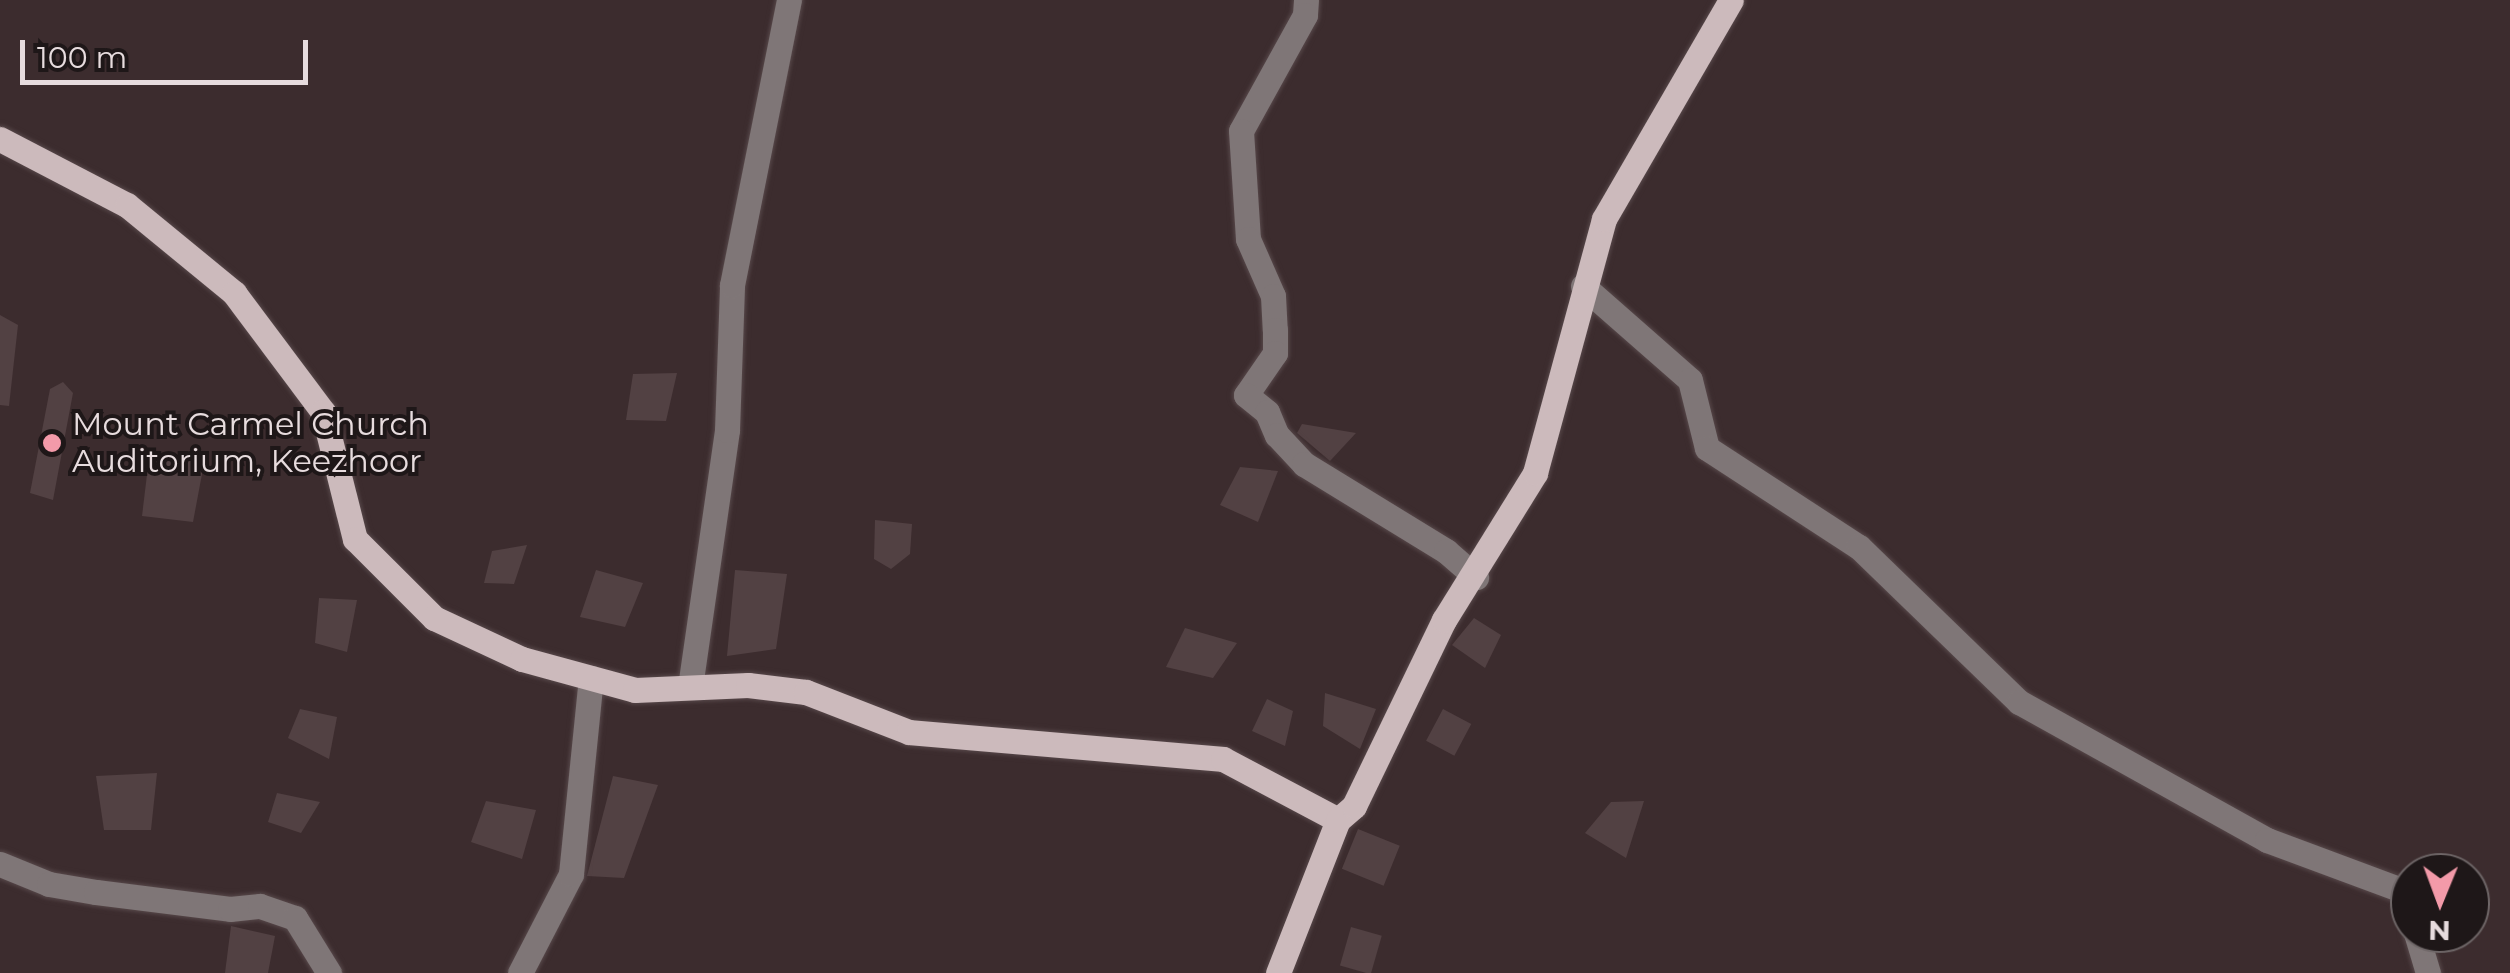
<!DOCTYPE html>
<html>
<head>
<meta charset="utf-8">
<style>
  body { margin:0 }
  #map { position:relative; width:2510px; height:973px; overflow:hidden; background:#3c2c2e; font-family:Montserrat,sans-serif }
  div>[style] { position:absolute }
  [style*='--x'] { left:calc(var(--x)*1px); top:calc(var(--y)*1px); width:calc(var(--w)*1px); rotate:calc(var(--a)*1deg) }
  .building>* { inset:0; background:#524143; transform-origin:0 0 }
  .roads { filter:drop-shadow(0 0 2px #57484a) drop-shadow(0 0 2px #57484a) }
  .minor>* { height:25px; margin:-12.5px; padding:0 12.5px; transform-origin:12.5px; border-radius:12.5px; background:#7f7677 }
  .major>* { height:25px; margin:-12.5px; padding:0 12.5px; transform-origin:12.5px; border-radius:12.5px; background:#ccbabc }
  .dots>* { width:28px; height:28px; translate:-50% -50%; box-sizing:border-box; border:5px solid #1e1718; border-radius:50% }
  span { translate:-50% -50%; white-space:nowrap; text-align:center; line-height:1.15; -webkit-text-stroke:8px #1e1718; paint-order:stroke }
  .poi-label { font-size:32px; color:#e7dcde }
  .left { translate:0 -50%; text-align:left }
  .north { position:absolute; left:2390px; top:853px; width:100px; height:100px; box-sizing:border-box; background:#1e1718; border:2px solid #6e6667; border-radius:50%; rotate:181deg; font-size:28px; font-weight:700; line-height:40px; text-align:center; color:#e7dcde }
  .north::after { content:''; display:block; margin:auto; width:35px; height:45px; background:#f39aa9; clip-path:polygon(50% 0,100% 100%,50% 72%,0 100%) }
  .scale { position:absolute; left:20px; top:40px; width:288px; height:45px; box-sizing:border-box; border:5px solid #e7dcde; border-top:0; padding-left:12px; font-size:30px; line-height:35px; white-space:nowrap; color:#e7dcde; -webkit-text-stroke:8px #1e1718; paint-order:stroke }
</style>
</head>
<body>
<div id="map">
  <div class="building">
    <div style="clip-path:polygon(0 315px,18px 325px,9px 406px,0 405px)"></div>
    <div style="clip-path:polygon(677px 373px,666px 421px,626px 420px,633px 374px)"></div>
    <div style="clip-path:polygon(63px 382px,73px 393px,53px 500px,30px 493px,50px 389px)"></div>
    <div style="clip-path:polygon(1302px 424px,1356px 433px,1330px 461px,1297px 433px)"></div>
    <div style="clip-path:polygon(149px 458px,205px 458px,193px 522px,142px 516px)"></div>
    <div style="clip-path:polygon(1240px 467px,1278px 471px,1258px 522px,1220px 505px)"></div>
    <div style="clip-path:polygon(875px 520px,912px 524px,910px 554px,891px 569px,874px 559px)"></div>
    <div style="clip-path:polygon(527px 545px,514px 584px,484px 583px,492px 551px)"></div>
    <div style="clip-path:polygon(596px 570px,643px 583px,625px 627px,580px 617px)"></div>
    <div style="clip-path:polygon(735px 570px,787px 574px,776px 649px,727px 656px)"></div>
    <div style="clip-path:polygon(319px 598px,357px 600px,347px 652px,315px 643px)"></div>
    <div style="clip-path:polygon(1474px 618px,1501px 635px,1485px 668px,1452px 645px)"></div>
    <div style="clip-path:polygon(1185px 628px,1237px 643px,1213px 678px,1166px 667px)"></div>
    <div style="clip-path:polygon(1325px 693px,1376px 709px,1360px 749px,1323px 726px)"></div>
    <div style="clip-path:polygon(1267px 699px,1293px 711px,1285px 746px,1252px 731px)"></div>
    <div style="clip-path:polygon(300px 709px,337px 717px,329px 759px,288px 738px)"></div>
    <div style="left:1443px;top:709px;width:32px;height:36px;rotate:28deg"></div>
    <div style="clip-path:polygon(157px 773px,151px 830px,104px 830px,96px 776px)"></div>
    <div style="clip-path:polygon(613px 776px,658px 785px,624px 878px,587px 876px)"></div>
    <div style="clip-path:polygon(277px 793px,320px 802px,301px 833px,268px 822px)"></div>
    <div style="clip-path:polygon(486px 801px,536px 810px,522px 859px,471px 842px)"></div>
    <div style="clip-path:polygon(1644px 801px,1626px 858px,1585px 833px,1611px 802px)"></div>
    <div style="left:1358px;top:829px;width:45px;height:43px;rotate:22deg"></div>
    <div style="clip-path:polygon(231px 926px,275px 936px,268px 973px,225px 973px)"></div>
    <div style="left:1351px;top:927px;width:32px;height:40px;rotate:16deg"></div>
  </div>
  <div class="roads">
    <div class="minor">
      <div style="--x:1306;--y:0;--w:15;--a:94"></div>
      <div style="--x:1305;--y:15;--w:132;--a:118.9"></div>
      <div style="--x:1241;--y:131;--w:108;--a:86.3"></div>
      <div style="--x:1248;--y:239;--w:62;--a:66.3"></div>
      <div style="--x:1273;--y:296;--w:34;--a:87"></div>
      <div style="--x:1275;--y:330;--w:23;--a:90"></div>
      <div style="--x:1275;--y:353;--w:51;--a:124.6"></div>
      <div style="--x:1246;--y:395;--w:27;--a:39"></div>
      <div style="--x:1267;--y:412;--w:25;--a:67"></div>
      <div style="--x:1277;--y:435;--w:40;--a:47"></div>
      <div style="--x:1304;--y:464;--w:167;--a:31.5"></div>
      <div style="--x:1446;--y:551;--w:40;--a:41"></div>
      <div style="--x:1583;--y:286;--w:142;--a:41.3"></div>
      <div style="--x:1690;--y:380;--w:70;--a:76"></div>
      <div style="--x:1707;--y:448;--w:181;--a:33.1"></div>
      <div style="--x:1859;--y:547;--w:223;--a:44.1"></div>
      <div style="--x:2019;--y:702;--w:284;--a:29.1"></div>
      <div style="--x:2267;--y:840;--w:146;--a:20.4"></div>
      <div style="--x:2404;--y:891;--w:22;--a:74"></div>
      <div style="--x:690;--y:687;--w:260;--a:-81.8"></div>
      <div style="--x:727;--y:430;--w:145;--a:-88"></div>
      <div style="--x:732;--y:285;--w:291;--a:-78.7"></div>
      <div style="--x:0;--y:864;--w:53;--a:22.2"></div>
      <div style="--x:49;--y:884;--w:48;--a:9.7"></div>
      <div style="--x:96;--y:892;--w:135;--a:7.2"></div>
      <div style="--x:230;--y:909;--w:30;--a:-6"></div>
      <div style="--x:260;--y:906;--w:37;--a:19"></div>
      <div style="--x:295;--y:918;--w:65;--a:58.3"></div>
      <div style="--x:2416;--y:933;--w:42;--a:73.3"></div>
      <div style="--x:520;--y:973;--w:111;--a:-62.7"></div>
      <div style="--x:571;--y:874;--w:197;--a:-84.2"></div>
    </div>
    <div class="major">
      <div style="--x:0;--y:139;--w:143;--a:27.5"></div>
      <div style="--x:127;--y:205;--w:139;--a:39.4"></div>
      <div style="--x:234;--y:293;--w:149;--a:53.2"></div>
      <div style="--x:323;--y:412;--w:131;--a:75.9"></div>
      <div style="--x:355;--y:539;--w:112;--a:45"></div>
      <div style="--x:434;--y:618;--w:97;--a:25"></div>
      <div style="--x:522;--y:659;--w:117;--a:15.3"></div>
      <div style="--x:635;--y:690;--w:113;--a:-2.5"></div>
      <div style="--x:748;--y:685;--w:58;--a:6.9"></div>
      <div style="--x:806;--y:692;--w:110;--a:21.2"></div>
      <div style="--x:909;--y:732;--w:315;--a:4.9"></div>
      <div style="--x:1223;--y:759;--w:130;--a:27.9"></div>
      <div style="--x:1278;--y:973;--w:164;--a:-68.6"></div>
      <div style="--x:1338;--y:820;--w:21;--a:-41"></div>
      <div style="--x:1354;--y:806;--w:207;--a:-64.2"></div>
      <div style="--x:1444;--y:620;--w:173;--a:-58.2"></div>
      <div style="--x:1535;--y:473;--w:263;--a:-74.8"></div>
      <div style="--x:1604;--y:219;--w:253;--a:-59.9"></div>
    </div>
  </div>
  <div class="dots">
    <div style="left:52px;top:443px;background:#f39aa9"></div>
  </div>
  <div class="poi-label">
    <span class="left" style="left:72px;top:443px">Mount Carmel Church<br>Auditorium, Keezhoor</span>
  </div>
  <div class="north">N</div>
  <div class="scale">100 m</div>
</div>
</body>
</html>
